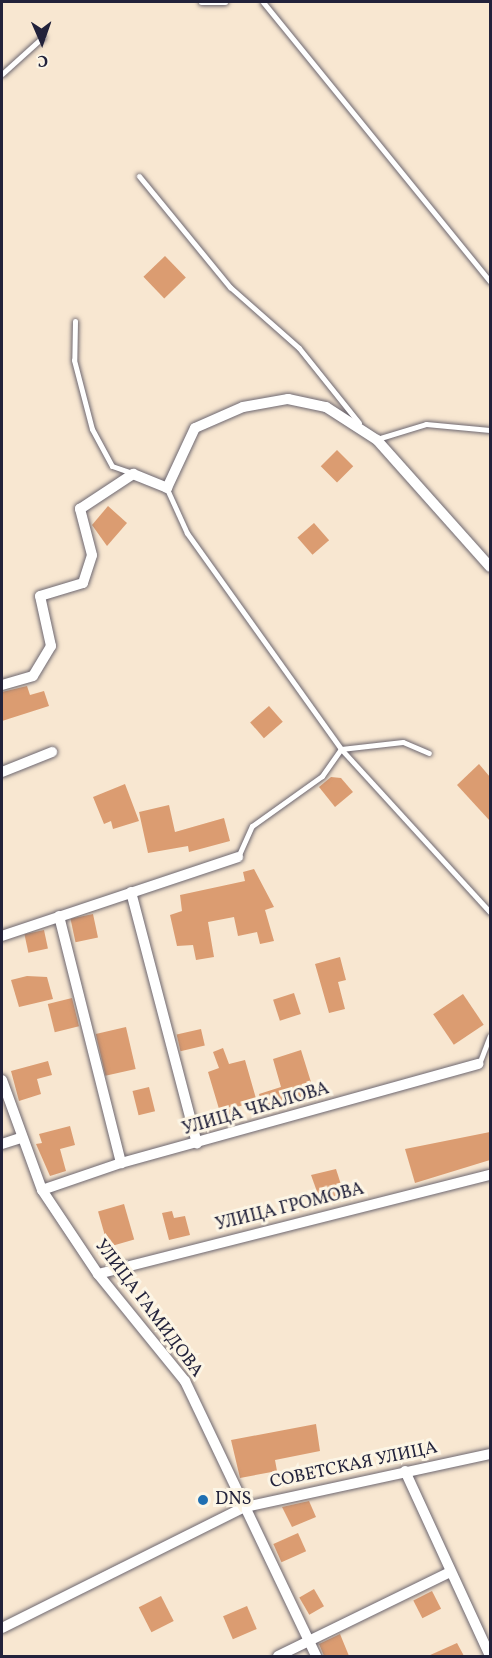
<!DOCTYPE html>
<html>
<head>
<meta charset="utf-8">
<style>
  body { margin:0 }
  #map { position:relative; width:492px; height:1658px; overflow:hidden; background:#f8e7d1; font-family:Vollkorn,serif }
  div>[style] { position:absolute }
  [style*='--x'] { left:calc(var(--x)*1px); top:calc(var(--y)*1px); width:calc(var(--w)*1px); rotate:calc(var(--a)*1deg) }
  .building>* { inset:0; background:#db9c71; transform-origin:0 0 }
  .roads { filter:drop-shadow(0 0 2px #6d6770) drop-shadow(0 0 2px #6d6770) }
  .lane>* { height:5px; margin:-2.5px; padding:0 2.5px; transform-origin:2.5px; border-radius:2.5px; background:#fff }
  .street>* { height:10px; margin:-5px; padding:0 5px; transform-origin:5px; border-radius:5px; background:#fff }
  .dots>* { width:16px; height:16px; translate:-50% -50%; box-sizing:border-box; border:3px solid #fcf5e5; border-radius:50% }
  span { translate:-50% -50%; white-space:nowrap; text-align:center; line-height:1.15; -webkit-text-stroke:6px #fcf5e5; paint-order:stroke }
  .street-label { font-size:18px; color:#22223b }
  .poi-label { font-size:18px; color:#22223b }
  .left { translate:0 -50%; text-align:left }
  .frame { position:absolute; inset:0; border:3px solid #22223b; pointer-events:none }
  .north { position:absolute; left:12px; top:12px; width:60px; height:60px; -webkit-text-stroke:4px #fcf5e5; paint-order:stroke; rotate:178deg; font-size:16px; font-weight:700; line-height:24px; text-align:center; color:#22223b }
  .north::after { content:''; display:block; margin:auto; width:21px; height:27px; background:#22223b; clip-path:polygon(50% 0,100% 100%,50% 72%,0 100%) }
</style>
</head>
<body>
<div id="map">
  <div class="building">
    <div style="left:165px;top:256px;width:30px;height:30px;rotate:46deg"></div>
    <div style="left:337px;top:450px;width:23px;height:23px;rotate:45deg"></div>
    <div style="clip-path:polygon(108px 506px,127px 523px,107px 546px,92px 525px)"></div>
    <div style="left:314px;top:523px;width:23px;height:22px;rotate:49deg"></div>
    <div style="clip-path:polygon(27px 686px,30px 695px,44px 691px,49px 706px,2px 721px,2px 692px)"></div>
    <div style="left:269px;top:706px;width:21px;height:25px;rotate:49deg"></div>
    <div style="clip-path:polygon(479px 764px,490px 777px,490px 821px,457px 785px)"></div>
    <div style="clip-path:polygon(331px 777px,341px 778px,353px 792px,335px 807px,319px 787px)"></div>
    <div style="clip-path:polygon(125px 784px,139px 821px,113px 829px,111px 821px,104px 824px,93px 797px)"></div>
    <div style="clip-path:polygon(169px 805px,175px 832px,224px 818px,230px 841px,189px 852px,188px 846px,148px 853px,139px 812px)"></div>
    <div style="clip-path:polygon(254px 869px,274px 907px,265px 910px,274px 941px,260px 944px,257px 932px,238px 936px,234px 917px,208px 922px,214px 957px,196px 960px,193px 945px,177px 946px,170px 915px,182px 911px,180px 895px,245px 881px,243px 872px)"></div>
    <div style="left:93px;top:914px;width:24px;height:23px;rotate:78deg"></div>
    <div style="left:44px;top:930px;width:19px;height:20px;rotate:78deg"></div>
    <div style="clip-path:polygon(340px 957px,346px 980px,338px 982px,345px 1009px,329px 1013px,315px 964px)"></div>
    <div style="clip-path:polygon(27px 976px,47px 977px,53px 999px,19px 1007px,11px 980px)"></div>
    <div style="left:294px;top:993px;width:22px;height:22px;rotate:72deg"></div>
    <div style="left:463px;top:994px;width:37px;height:36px;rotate:56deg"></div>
    <div style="left:72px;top:998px;width:29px;height:25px;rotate:76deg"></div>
    <div style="left:126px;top:1027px;width:43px;height:31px;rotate:77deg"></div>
    <div style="left:201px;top:1029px;width:17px;height:25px;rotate:77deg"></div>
    <div style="clip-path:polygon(223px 1048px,229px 1064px,245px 1060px,257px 1102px,232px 1108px,234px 1117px,222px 1119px,208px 1072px,219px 1068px,213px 1052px)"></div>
    <div style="clip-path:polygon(301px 1050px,315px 1095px,263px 1109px,259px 1094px,281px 1087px,273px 1059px)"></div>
    <div style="clip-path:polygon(48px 1061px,52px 1075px,37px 1079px,41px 1094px,19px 1101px,11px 1071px)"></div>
    <div style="left:149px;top:1087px;width:25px;height:17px;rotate:76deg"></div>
    <div style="clip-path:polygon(70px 1126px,75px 1145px,60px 1149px,66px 1171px,50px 1176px,36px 1144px,42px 1143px,39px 1134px)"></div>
    <div style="clip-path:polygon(490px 1132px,490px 1160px,415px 1183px,405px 1149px)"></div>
    <div style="clip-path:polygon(336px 1169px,344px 1194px,320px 1200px,311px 1175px)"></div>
    <div style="left:124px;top:1204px;width:37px;height:27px;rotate:74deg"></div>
    <div style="clip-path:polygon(172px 1211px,174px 1218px,185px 1216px,190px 1235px,169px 1240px,162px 1213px)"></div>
    <div style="clip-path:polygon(316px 1424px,320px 1451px,275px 1460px,277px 1471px,240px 1478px,231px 1440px)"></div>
    <div style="clip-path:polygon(309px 1501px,316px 1517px,292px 1527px,282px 1507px)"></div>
    <div style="left:298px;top:1533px;width:20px;height:27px;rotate:66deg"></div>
    <div style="left:314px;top:1589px;width:20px;height:17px;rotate:60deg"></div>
    <div style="left:432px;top:1591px;width:20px;height:21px;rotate:63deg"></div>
    <div style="left:161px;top:1596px;width:28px;height:25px;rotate:63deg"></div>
    <div style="left:247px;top:1606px;width:25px;height:26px;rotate:67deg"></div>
    <div style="clip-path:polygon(340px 1634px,349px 1656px,324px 1656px,319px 1644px)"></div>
    <div style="clip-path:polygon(457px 1643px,464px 1656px,428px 1656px)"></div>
  </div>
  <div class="roads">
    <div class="lane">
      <div style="--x:201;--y:2;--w:24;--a:0"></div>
      <div style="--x:263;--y:2;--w:360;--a:50.9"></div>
      <div style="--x:2;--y:74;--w:55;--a:-42.1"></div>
      <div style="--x:139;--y:176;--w:144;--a:50.7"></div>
      <div style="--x:230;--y:287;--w:92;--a:41.5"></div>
      <div style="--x:299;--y:348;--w:96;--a:51.3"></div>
      <div style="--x:75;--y:321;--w:39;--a:91"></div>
      <div style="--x:74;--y:360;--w:71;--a:75.4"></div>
      <div style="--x:92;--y:429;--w:42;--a:61.6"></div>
      <div style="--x:112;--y:466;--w:21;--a:19"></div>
      <div style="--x:377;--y:439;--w:51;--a:-17"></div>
      <div style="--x:426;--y:424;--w:64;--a:5.4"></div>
      <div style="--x:167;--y:489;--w:48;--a:65.6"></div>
      <div style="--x:187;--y:533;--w:265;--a:54.5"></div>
      <div style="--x:341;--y:749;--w:221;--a:47.6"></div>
      <div style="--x:238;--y:857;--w:34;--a:-66"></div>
      <div style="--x:252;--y:826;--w:86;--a:-35.5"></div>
      <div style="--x:322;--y:776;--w:33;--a:-55"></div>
      <div style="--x:341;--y:749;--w:62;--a:-6.4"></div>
      <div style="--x:403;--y:742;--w:28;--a:23"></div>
      <div style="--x:479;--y:1064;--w:30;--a:-69"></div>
    </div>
    <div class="street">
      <div style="--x:2;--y:685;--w:32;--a:-16"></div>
      <div style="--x:33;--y:676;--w:35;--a:-59"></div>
      <div style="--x:51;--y:646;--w:51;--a:-102.4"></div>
      <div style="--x:40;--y:596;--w:45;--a:-16.8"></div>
      <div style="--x:83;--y:583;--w:29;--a:-72"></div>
      <div style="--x:92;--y:555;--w:48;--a:-104.6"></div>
      <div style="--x:80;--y:509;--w:64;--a:-33.4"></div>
      <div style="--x:133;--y:474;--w:37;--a:22"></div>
      <div style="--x:167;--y:488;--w:66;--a:-65"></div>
      <div style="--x:195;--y:428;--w:52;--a:-23.6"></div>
      <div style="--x:243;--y:407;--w:46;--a:-10.1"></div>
      <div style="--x:288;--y:399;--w:39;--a:12"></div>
      <div style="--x:326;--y:407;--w:61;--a:32.9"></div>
      <div style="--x:377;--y:440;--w:170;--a:48.3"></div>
      <div style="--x:2;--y:772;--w:54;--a:-21.8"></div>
      <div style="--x:131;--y:892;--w:260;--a:75.3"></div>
      <div style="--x:59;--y:916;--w:255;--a:75.9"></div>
      <div style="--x:2;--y:936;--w:249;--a:-18.5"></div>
      <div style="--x:2;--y:1080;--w:117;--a:70"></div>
      <div style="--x:42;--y:1190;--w:101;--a:56.3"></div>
      <div style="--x:98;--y:1274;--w:138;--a:50.9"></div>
      <div style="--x:185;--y:1381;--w:305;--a:64.5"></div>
      <div style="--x:2;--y:1144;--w:19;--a:-18"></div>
      <div style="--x:42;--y:1190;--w:83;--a:-18.9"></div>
      <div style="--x:121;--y:1163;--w:371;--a:-15.5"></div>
      <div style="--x:98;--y:1274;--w:404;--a:-14.2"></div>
      <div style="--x:405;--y:1471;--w:204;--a:65.3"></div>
      <div style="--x:2;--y:1628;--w:271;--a:-26.5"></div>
      <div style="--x:245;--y:1507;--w:251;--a:-12.2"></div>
      <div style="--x:278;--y:1656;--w:191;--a:-26"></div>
    </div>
  </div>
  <div class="dots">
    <div style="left:203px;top:1500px;background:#1f6fb2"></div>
  </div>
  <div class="street-label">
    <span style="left:256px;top:1110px;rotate:-16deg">УЛИЦА ЧКАЛОВА</span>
    <span style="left:290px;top:1208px;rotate:-14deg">УЛИЦА ГРОМОВА</span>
    <span style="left:148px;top:1309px;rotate:53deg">УЛИЦА ГАМИДОВА</span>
    <span style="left:354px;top:1466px;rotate:-12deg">СОВЕТСКАЯ УЛИЦА</span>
  </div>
  <div class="poi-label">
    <span class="left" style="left:215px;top:1500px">DNS</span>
  </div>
  <div class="frame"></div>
  <div class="north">С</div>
</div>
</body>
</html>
